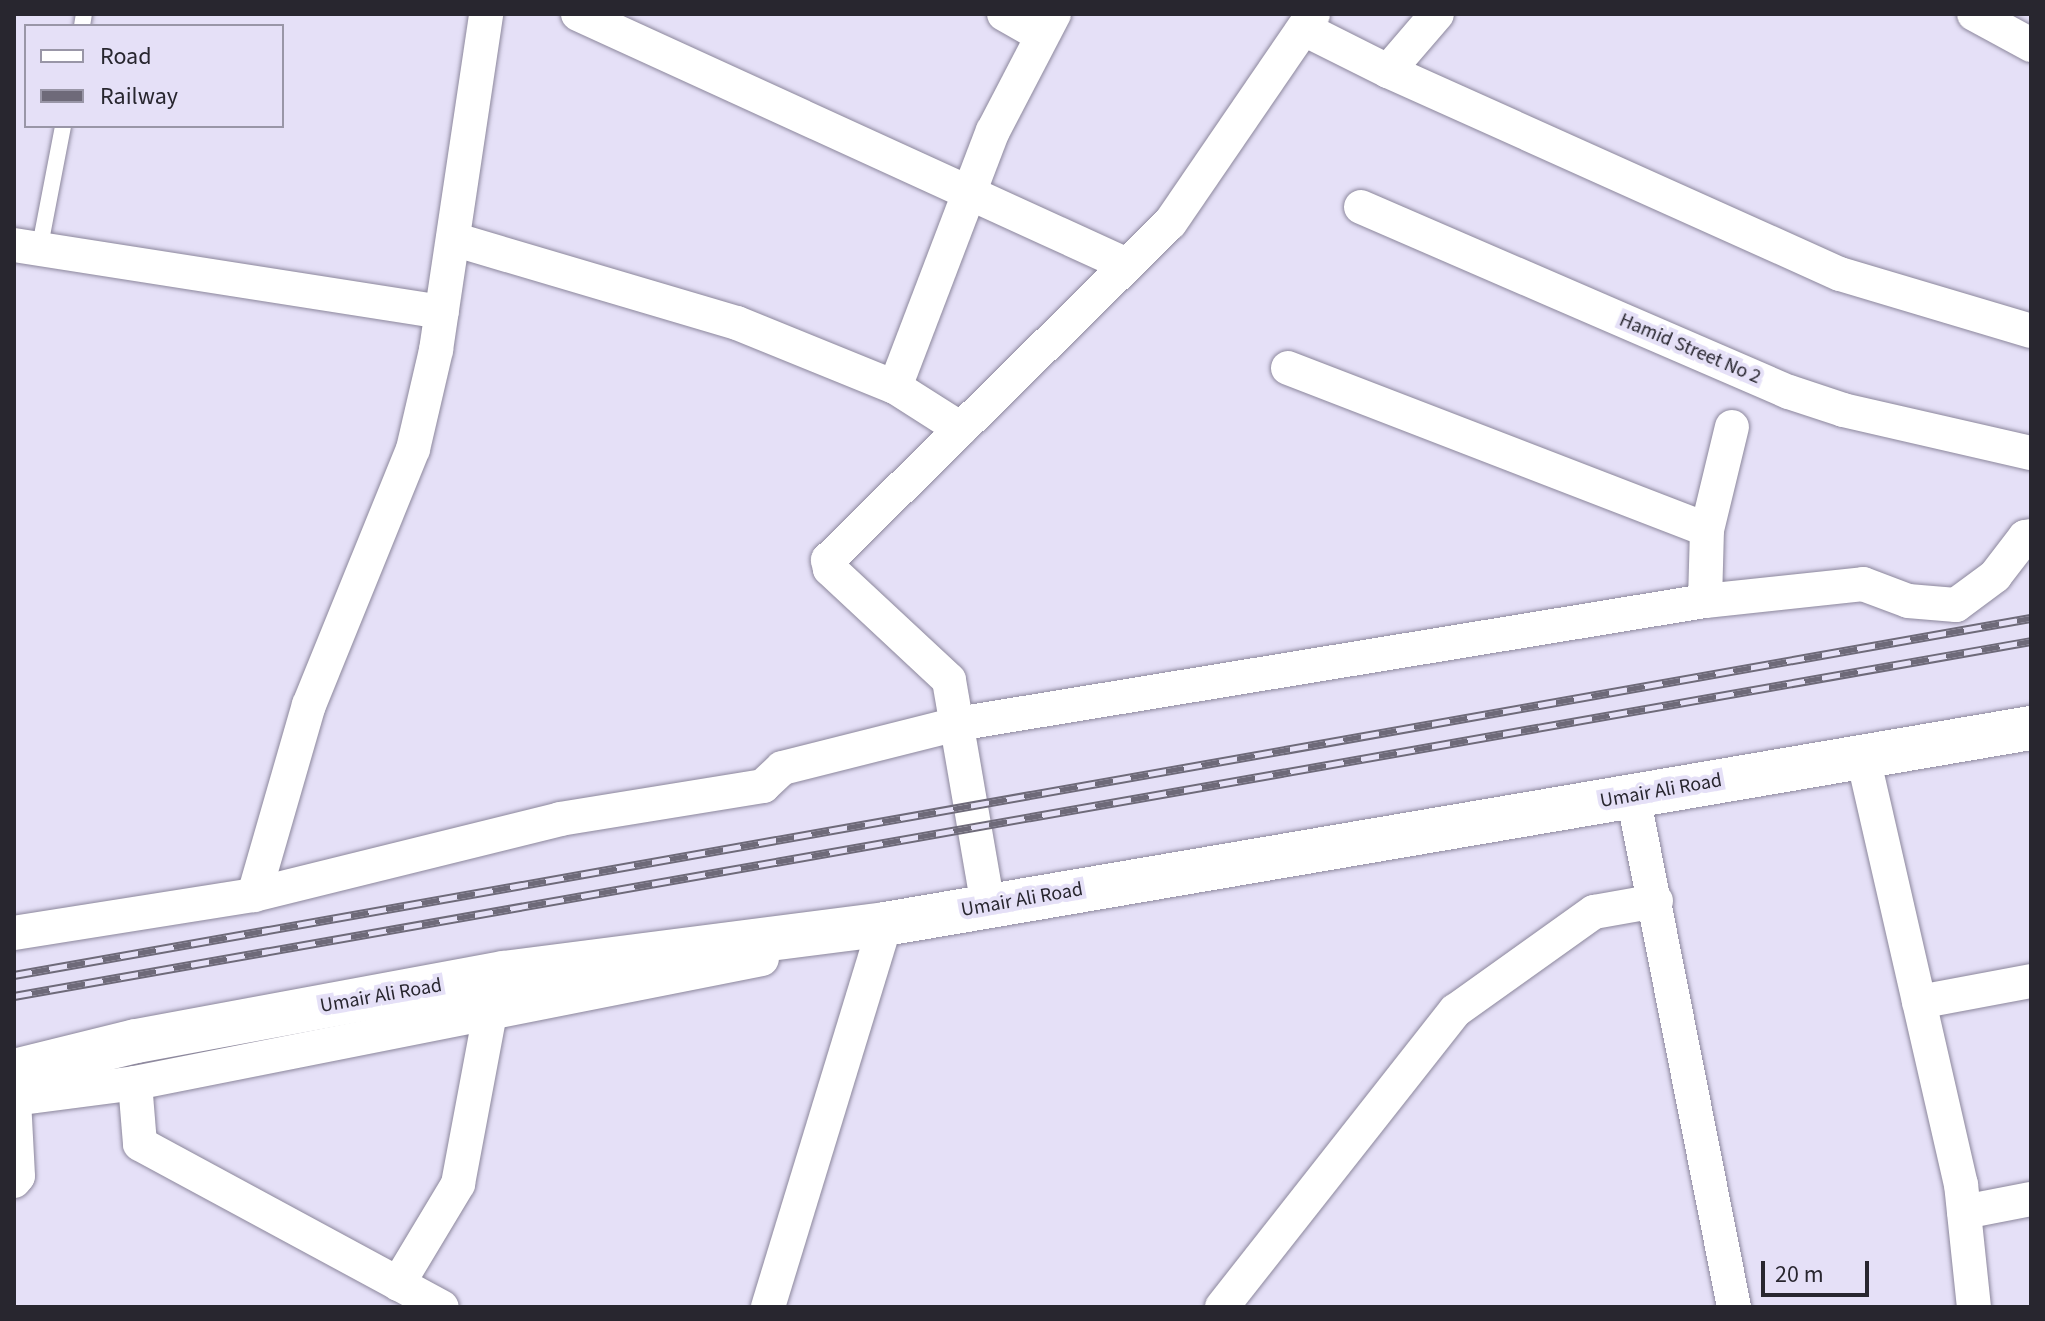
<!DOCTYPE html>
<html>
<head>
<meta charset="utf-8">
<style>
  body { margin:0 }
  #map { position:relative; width:2045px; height:1321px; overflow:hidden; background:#e5e0f7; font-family:"Source Sans 3",sans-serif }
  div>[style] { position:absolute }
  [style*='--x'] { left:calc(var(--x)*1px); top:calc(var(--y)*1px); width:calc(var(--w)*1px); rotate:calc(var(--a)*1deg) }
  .roads { filter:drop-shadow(0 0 2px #8c879c) drop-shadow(0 0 2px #8c879c) }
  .lane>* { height:16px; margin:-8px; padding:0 8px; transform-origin:8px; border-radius:8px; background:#fff }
  .street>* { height:34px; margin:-17px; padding:0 17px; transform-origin:17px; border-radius:17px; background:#fff }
  .secondary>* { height:44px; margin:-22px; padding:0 22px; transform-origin:22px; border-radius:22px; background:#fff }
  .rail>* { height:9px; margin-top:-4.5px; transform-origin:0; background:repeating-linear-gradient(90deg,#e5e0f7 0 18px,#6e6a79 0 36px); box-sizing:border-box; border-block:2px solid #6e6a79 }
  span { translate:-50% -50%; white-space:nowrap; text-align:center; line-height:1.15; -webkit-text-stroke:8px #e5e0f7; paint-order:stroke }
  .street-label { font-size:20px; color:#28262f }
  .frame { position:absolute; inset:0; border:16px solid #28262f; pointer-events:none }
  .legend { position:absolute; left:24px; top:24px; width:260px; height:104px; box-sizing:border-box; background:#e5e0f7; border:2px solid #9996a7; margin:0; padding:10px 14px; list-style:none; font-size:24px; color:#28262f }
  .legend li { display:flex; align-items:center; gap:16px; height:40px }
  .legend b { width:40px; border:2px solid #9996a7 }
  .scale { position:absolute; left:1761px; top:1261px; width:108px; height:36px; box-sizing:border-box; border:4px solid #28262f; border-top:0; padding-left:10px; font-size:24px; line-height:28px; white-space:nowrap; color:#28262f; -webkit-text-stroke:6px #e5e0f7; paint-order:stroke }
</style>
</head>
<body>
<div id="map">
  <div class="roads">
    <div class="lane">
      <div style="--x:82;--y:26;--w:12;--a:-81"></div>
      <div style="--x:39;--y:251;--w:127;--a:-79.1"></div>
    </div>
    <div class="street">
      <div style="--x:578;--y:14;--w:604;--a:24.57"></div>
      <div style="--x:1004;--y:14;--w:43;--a:29.6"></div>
      <div style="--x:1974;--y:14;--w:65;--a:28.5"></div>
      <div style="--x:1304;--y:29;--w:94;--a:26.6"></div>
      <div style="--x:1388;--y:71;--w:75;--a:-49.3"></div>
      <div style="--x:1388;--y:71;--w:495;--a:24.2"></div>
      <div style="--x:1840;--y:274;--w:199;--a:16.6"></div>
      <div style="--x:1361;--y:207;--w:466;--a:23.4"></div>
      <div style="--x:1789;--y:392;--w:57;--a:18.4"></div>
      <div style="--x:1843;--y:410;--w:193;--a:12.9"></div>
      <div style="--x:453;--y:239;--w:296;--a:16.5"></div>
      <div style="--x:737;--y:323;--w:170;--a:22.1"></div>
      <div style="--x:895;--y:387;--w:78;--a:32.5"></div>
      <div style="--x:14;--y:245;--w:433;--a:8.9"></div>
      <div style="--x:1288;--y:368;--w:449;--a:21.1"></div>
      <div style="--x:895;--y:387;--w:274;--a:-69.1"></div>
      <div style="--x:993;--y:131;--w:132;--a:-62.5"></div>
      <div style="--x:1705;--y:601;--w:71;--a:-88.4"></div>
      <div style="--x:1707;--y:530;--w:106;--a:-76.4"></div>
      <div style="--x:1863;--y:757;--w:438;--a:77.1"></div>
      <div style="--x:1961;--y:1184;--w:124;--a:84"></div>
      <div style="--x:1633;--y:796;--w:521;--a:78.82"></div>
      <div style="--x:254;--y:895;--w:198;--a:-73.9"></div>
      <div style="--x:309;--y:705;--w:276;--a:-67.9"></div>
      <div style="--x:413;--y:449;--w:102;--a:-76.9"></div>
      <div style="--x:436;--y:350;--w:340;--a:-81.5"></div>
      <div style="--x:988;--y:906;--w:229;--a:-99.8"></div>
      <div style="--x:949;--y:680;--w:163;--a:-137"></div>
      <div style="--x:830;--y:569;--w:9;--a:-103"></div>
      <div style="--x:828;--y:560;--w:480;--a:-44.6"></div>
      <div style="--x:1170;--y:223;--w:253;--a:-55.6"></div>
      <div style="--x:14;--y:933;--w:243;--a:-9"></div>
      <div style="--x:254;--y:895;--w:315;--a:-13.9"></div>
      <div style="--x:560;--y:819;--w:206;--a:-9.2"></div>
      <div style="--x:763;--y:786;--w:26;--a:-43"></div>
      <div style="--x:782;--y:768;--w:180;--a:-14.1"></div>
      <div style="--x:957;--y:724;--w:758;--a:-9.34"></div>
      <div style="--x:1705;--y:601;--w:159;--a:-6.1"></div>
      <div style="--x:1863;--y:584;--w:48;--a:20.7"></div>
      <div style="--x:1908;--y:601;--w:48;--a:4.8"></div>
      <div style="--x:1956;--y:605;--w:49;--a:-36.6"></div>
      <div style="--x:1995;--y:576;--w:49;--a:-52.4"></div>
      <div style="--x:2025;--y:537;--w:6;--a:-9"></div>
      <div style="--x:1919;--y:1002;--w:114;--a:-10.6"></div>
      <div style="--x:135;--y:1083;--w:61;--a:85.3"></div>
      <div style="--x:140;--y:1144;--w:343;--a:28.4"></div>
      <div style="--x:14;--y:1181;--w:6;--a:-51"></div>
      <div style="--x:18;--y:1176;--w:77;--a:-93"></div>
      <div style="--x:14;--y:1099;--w:122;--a:-7.5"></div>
      <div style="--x:135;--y:1083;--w:639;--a:-11.19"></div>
      <div style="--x:1964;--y:1212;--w:68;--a:-11"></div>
      <div style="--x:398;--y:1284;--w:117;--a:-59"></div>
      <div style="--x:458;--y:1184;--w:174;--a:-79.4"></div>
      <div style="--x:768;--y:1307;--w:400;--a:-73"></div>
      <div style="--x:1222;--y:1307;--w:377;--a:-51.8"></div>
      <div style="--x:1455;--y:1011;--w:171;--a:-35.5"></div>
      <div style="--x:1594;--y:912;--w:63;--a:-10.1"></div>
    </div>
    <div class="secondary">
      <div style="--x:14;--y:1071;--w:126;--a:-13.8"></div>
      <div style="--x:136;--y:1041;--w:374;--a:-10.5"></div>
      <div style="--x:504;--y:973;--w:384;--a:-7.3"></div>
      <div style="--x:885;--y:924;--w:1163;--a:-9.71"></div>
    </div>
  </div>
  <div class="rail">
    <div style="--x:14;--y:975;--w:2048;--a:-10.04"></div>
    <div style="--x:14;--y:996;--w:2048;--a:-9.98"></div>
  </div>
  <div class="street-label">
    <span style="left:1690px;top:349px;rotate:23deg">Hamid Street No 2</span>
    <span style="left:1661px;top:791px;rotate:-10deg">Umair Ali Road</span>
    <span style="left:1022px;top:900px;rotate:-10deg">Umair Ali Road</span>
    <span style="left:381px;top:996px;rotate:-10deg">Umair Ali Road</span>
  </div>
  <div class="frame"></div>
  <ul class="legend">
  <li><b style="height:10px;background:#fff"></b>Road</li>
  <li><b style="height:10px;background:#6e6a79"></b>Railway</li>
  </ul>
  <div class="scale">20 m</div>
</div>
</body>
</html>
